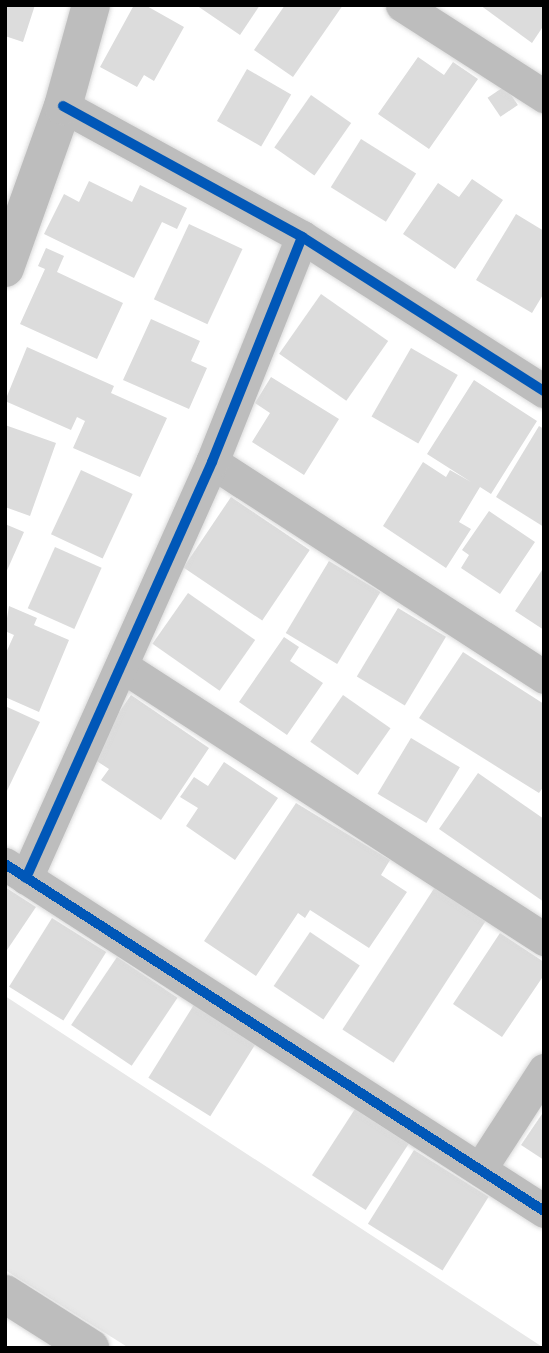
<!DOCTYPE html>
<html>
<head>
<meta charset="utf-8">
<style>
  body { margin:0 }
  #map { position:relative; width:549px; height:1353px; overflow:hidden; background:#fff; font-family:"Fira Sans Condensed",sans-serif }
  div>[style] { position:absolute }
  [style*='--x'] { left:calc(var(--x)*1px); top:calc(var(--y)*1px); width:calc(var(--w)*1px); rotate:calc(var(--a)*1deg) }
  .green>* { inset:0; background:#e8e8e8 }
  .building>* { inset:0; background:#dcdcdc; transform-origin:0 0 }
  .roads { filter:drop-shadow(0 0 2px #dbdbdb) drop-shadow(0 0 2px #dbdbdb) }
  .minor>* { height:33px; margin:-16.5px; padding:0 16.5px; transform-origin:16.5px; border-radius:16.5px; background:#bdbdbd }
  .major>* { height:38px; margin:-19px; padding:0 19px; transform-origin:19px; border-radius:19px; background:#bdbdbd }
  .cycleway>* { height:10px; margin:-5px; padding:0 5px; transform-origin:5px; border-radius:5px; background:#0057b8 }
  span { translate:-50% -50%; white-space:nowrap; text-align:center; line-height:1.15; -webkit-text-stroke:7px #fff; paint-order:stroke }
  .frame { position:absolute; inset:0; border:7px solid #000; pointer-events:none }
</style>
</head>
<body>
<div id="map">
  <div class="green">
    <div style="clip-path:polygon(5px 996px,544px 1348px,129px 1348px,5px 1270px)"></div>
  </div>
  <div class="building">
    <div style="clip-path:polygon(5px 5px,35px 5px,23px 42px,5px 36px)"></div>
    <div style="clip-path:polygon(134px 5px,145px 5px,184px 27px,154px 81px,144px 75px,137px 87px,100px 67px)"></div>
    <div style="clip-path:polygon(196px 5px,260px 5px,240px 35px)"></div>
    <div style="clip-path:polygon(285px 5px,343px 5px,293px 77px,254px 50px)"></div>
    <div style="clip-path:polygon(480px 5px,544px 5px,544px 25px,532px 43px)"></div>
    <div style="clip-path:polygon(418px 57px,444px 75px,453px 62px,478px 79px,429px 149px,378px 114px)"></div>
    <div style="left:247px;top:69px;width:51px;height:60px;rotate:30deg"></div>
    <div style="left:505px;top:86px;width:23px;height:21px;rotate:56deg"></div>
    <div style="left:311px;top:95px;width:49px;height:64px;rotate:35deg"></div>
    <div style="left:361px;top:139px;width:65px;height:57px;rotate:32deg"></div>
    <div style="clip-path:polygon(472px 179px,503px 200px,455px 269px,403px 234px,438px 183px,459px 197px)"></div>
    <div style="clip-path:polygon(89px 181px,132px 202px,140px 185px,187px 208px,177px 229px,162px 222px,134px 278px,44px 234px,64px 194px,79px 202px)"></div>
    <div style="clip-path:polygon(516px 214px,544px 231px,544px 293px,532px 313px,476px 280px)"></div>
    <div style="left:189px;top:224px;width:59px;height:83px;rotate:25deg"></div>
    <div style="clip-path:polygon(46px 248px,64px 256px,57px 272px,123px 303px,97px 359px,20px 324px,45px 269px,38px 266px)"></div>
    <div style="left:321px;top:294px;width:82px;height:73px;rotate:35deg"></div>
    <div style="clip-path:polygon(151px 319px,200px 341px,191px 361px,207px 368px,189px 409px,123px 380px)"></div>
    <div style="clip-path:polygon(27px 347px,114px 386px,111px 393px,167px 418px,140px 477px,73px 448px,85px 421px,77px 417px,71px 430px,5px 401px)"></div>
    <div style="left:411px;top:348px;width:54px;height:79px;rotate:30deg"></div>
    <div style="clip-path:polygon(271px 377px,339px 419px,304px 475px,252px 442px,270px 413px,255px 403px)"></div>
    <div style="clip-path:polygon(474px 380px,537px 421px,491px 494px,480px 487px,459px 522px,471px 529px,446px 568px,383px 526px,423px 462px,446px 477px,450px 470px,471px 482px,427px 454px)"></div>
    <div style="clip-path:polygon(5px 425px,56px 443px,30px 516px,5px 507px)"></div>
    <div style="clip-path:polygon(539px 426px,544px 429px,544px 527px,496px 497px)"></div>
    <div style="left:81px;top:470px;width:57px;height:71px;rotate:25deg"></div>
    <div style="left:231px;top:497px;width:95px;height:85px;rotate:34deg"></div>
    <div style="clip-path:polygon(489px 511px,535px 542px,500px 594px,461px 568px,469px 555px,462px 550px)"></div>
    <div style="clip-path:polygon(5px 524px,24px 532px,5px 575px)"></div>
    <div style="left:55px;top:547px;width:51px;height:67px;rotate:24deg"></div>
    <div style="left:329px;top:561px;width:60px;height:84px;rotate:31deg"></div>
    <div style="clip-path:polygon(544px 567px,544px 630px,515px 611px)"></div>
    <div style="left:188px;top:593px;width:82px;height:62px;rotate:35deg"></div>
    <div style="clip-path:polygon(9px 606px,37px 618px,34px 625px,69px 640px,39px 712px,5px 697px,5px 655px,14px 635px,5px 631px)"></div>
    <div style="left:398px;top:608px;width:56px;height:80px;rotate:31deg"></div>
    <div style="clip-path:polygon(284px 637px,299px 647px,290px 661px,323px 683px,287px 735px,239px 702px)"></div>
    <div style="clip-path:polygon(463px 652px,544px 704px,544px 786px,539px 793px,419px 718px)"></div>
    <div style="clip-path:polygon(131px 695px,209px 748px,161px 820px,101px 780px,109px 769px,89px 756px)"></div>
    <div style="left:343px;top:695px;width:58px;height:57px;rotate:35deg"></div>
    <div style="clip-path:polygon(5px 706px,40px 722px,5px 795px)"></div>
    <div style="left:411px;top:738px;width:57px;height:65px;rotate:31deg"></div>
    <div style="clip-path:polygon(224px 762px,278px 798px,235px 860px,186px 826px,198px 808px,180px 797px,194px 777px,208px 786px)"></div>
    <div style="clip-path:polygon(478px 773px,544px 819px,544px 902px,439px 829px)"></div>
    <div style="clip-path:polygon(296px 803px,390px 860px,381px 875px,407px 892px,369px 948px,310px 910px,305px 918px,298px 913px,256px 976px,204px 941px)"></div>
    <div style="clip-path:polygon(5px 887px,36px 907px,5px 953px)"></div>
    <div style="left:435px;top:887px;width:61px;height:170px;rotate:33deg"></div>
    <div style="left:52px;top:918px;width:64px;height:81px;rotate:32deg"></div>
    <div style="left:310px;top:932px;width:60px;height:65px;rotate:34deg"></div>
    <div style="clip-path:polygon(500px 933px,544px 962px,544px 975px,502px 1037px,453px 1004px)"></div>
    <div style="left:117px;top:957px;width:73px;height:82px;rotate:34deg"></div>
    <div style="left:195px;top:1003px;width:73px;height:88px;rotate:32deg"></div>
    <div style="left:355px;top:1109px;width:64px;height:79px;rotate:33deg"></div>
    <div style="clip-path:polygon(544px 1111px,544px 1160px,521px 1145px)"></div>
    <div style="left:414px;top:1150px;width:88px;height:87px;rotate:32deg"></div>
  </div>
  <div class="roads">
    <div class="minor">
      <div style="--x:402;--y:5;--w:169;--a:32.7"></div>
      <div style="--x:63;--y:106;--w:273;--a:28.7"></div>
      <div style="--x:302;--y:237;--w:287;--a:32.5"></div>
      <div style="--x:212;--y:462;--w:396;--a:32.9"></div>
      <div style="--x:122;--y:666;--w:503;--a:32.9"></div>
      <div style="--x:5;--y:864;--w:641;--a:32.77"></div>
      <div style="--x:26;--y:878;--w:456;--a:-65.9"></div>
      <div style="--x:212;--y:462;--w:242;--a:-68.2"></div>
      <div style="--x:480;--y:1169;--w:118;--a:-57.1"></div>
    </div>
    <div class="major">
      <div style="--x:5;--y:268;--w:172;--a:-70.3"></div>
      <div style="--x:63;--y:106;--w:105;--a:-74.5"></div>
      <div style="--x:5;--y:1294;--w:101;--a:32.4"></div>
    </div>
  </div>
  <div class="cycleway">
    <div style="--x:63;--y:106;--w:273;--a:28.7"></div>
    <div style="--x:302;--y:237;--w:287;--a:32.5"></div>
    <div style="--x:5;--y:864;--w:641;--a:32.77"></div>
    <div style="--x:26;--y:878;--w:456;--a:-65.9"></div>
    <div style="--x:212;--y:462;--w:242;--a:-68.2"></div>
  </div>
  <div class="frame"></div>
</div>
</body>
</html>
